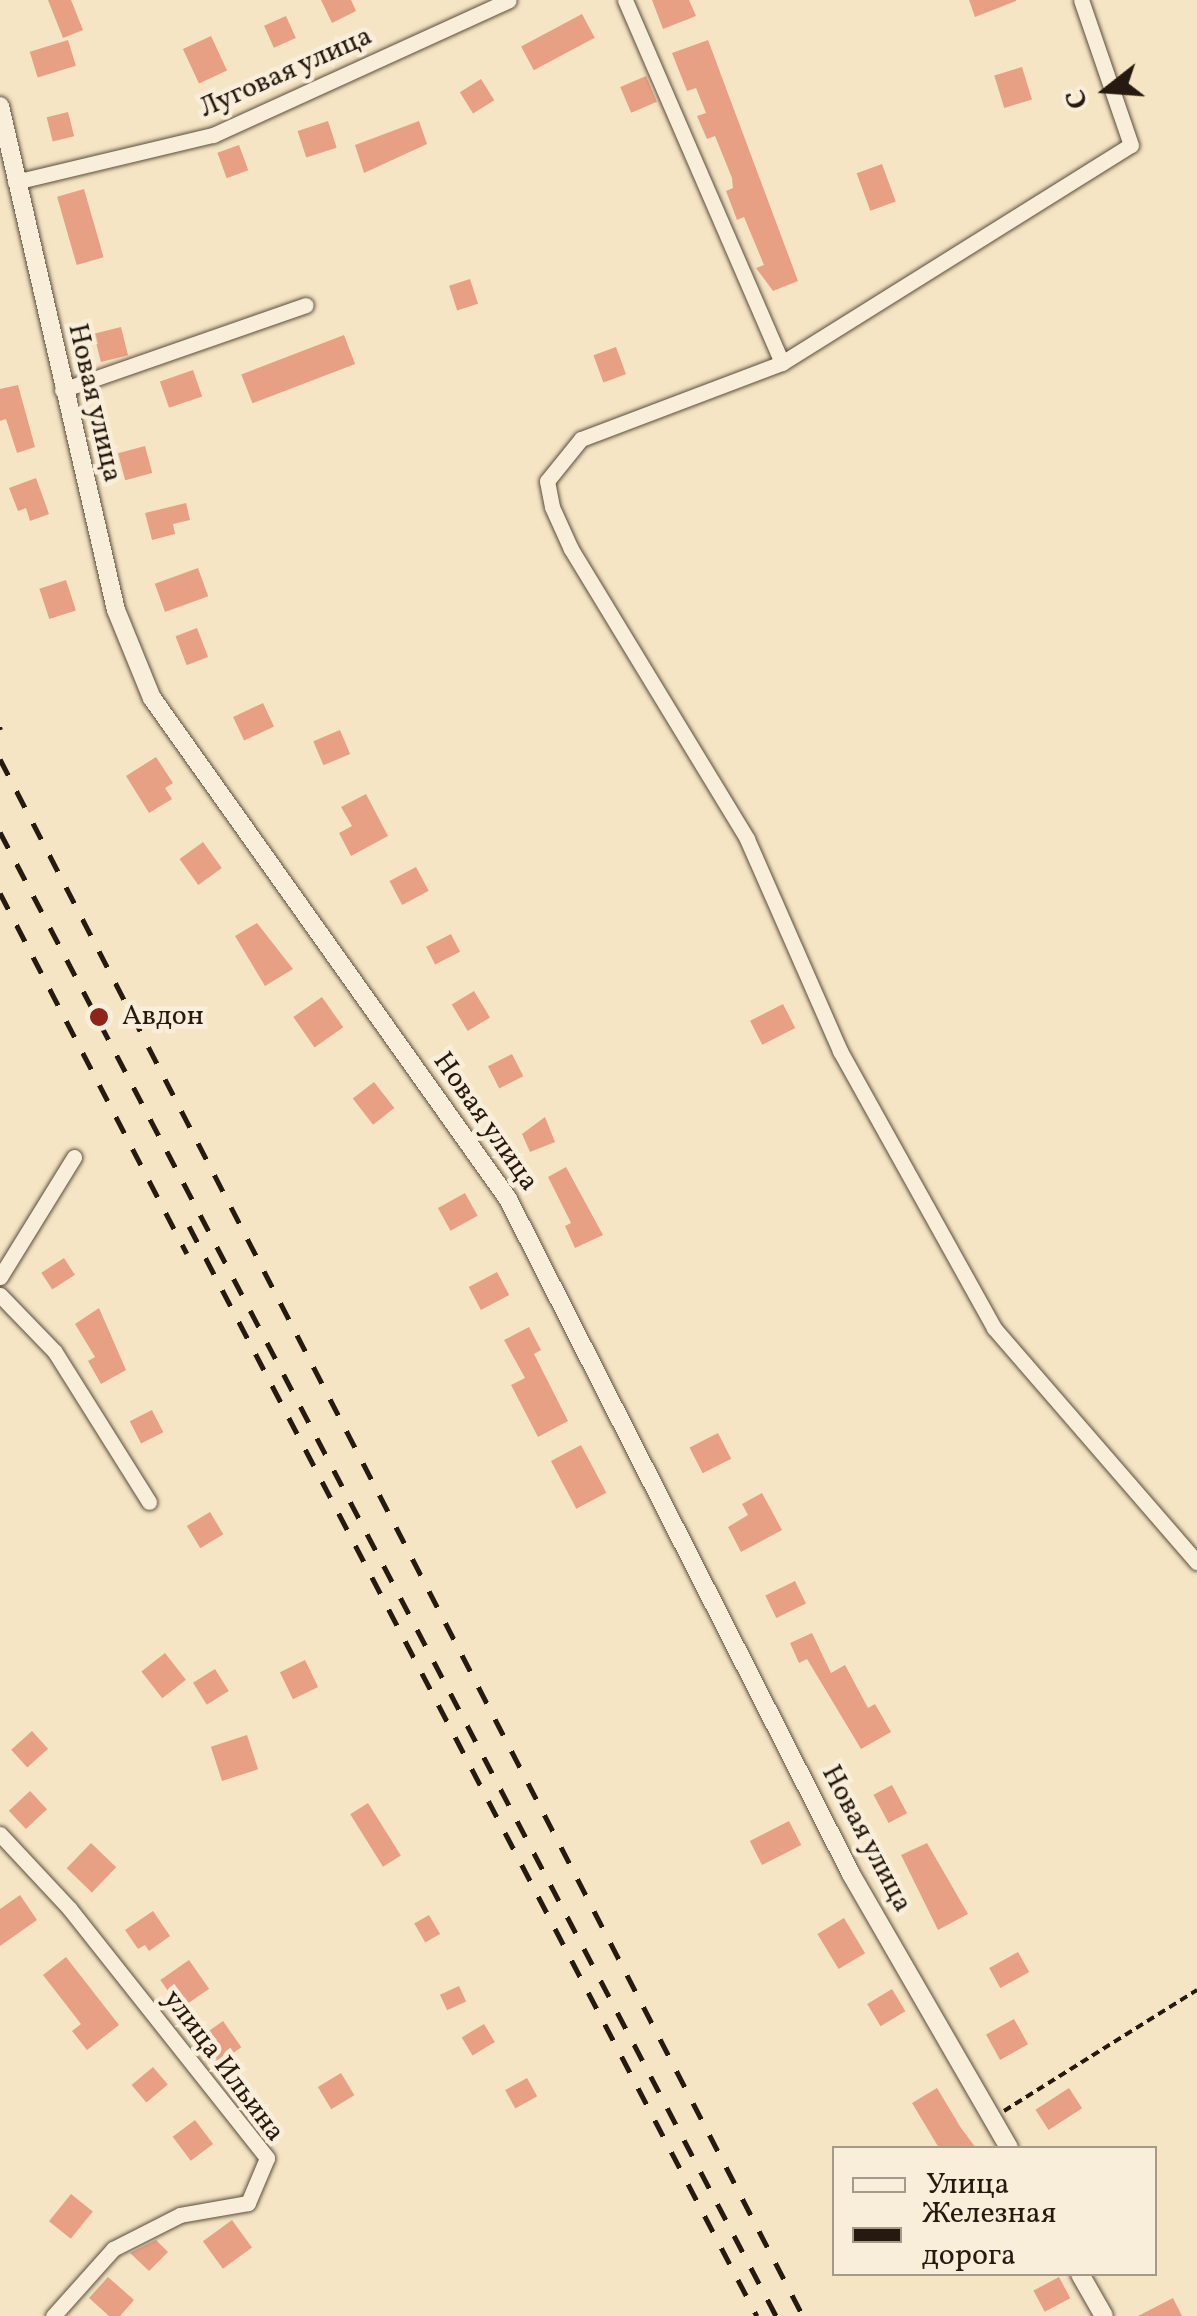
<!DOCTYPE html>
<html>
<head>
<meta charset="utf-8">
<style>
  body { margin:0 }
  #map { position:relative; width:1197px; height:2316px; overflow:hidden; background:#f6e5c4; font-family:Vollkorn,serif }
  div>[style] { position:absolute }
  [style*='--x'] { left:calc(var(--x)*1px); top:calc(var(--y)*1px); width:calc(var(--w)*1px); rotate:calc(var(--a)*1deg) }
  .building>* { inset:0; background:#e8a084; transform-origin:0 0 }
  .path>* { height:4px; margin-top:-2px; transform-origin:0; background:repeating-linear-gradient(90deg,#261a10 0 8px,transparent 0 13px) }
  .roads { filter:drop-shadow(0 0 2px #5a4d3d) drop-shadow(0 0 2px #5a4d3d) }
  .minor>* { height:15px; margin:-7.5px; padding:0 7.5px; transform-origin:7.5px; border-radius:7.5px; background:#f9eed9 }
  .tertiary>* { height:18px; margin:-9px; padding:0 9px; transform-origin:9px; border-radius:9px; background:#f9eed9 }
  .rail>* { height:5px; margin-top:-2.5px; transform-origin:0; background:repeating-linear-gradient(90deg,#261a10 0 18px,transparent 0 36px) }
  .dots>* { width:28px; height:28px; translate:-50% -50%; box-sizing:border-box; border:5px solid #f9eed9; border-radius:50% }
  span { translate:-50% -50%; white-space:nowrap; text-align:center; line-height:1.15; -webkit-text-stroke:9px #f9eed9; paint-order:stroke }
  .street-label { font-size:28px; color:#261a10 }
  .poi-label { font-size:28px; color:#261a10 }
  .left { translate:0 -50%; text-align:left }
  .legend { position:absolute; left:832px; top:2146px; width:325px; height:130px; box-sizing:border-box; background:#f9eed9; border:2px solid #a59989; margin:0; padding:12px 18px; list-style:none; font-size:30px; color:#261a10 }
  .legend li { display:flex; align-items:center; gap:20px; height:50px }
  .legend b { width:50px; border:2px solid #a59989 }
  .north { position:absolute; left:1057px; top:40px; width:100px; height:100px; -webkit-text-stroke:8px #f9eed9; paint-order:stroke; rotate:253deg; font-size:28px; font-weight:700; line-height:40px; text-align:center; color:#261a10 }
  .north::after { content:''; display:block; margin:auto; width:35px; height:45px; background:#261a10; clip-path:polygon(50% 0,100% 100%,50% 72%,0 100%) }
</style>
</head>
<body>
<div id="map">
  <div class="building">
    <div style="clip-path:polygon(48px 0,71px 0,83px 30px,63px 38px)"></div>
    <div style="clip-path:polygon(321px 0,351px 0,356px 11px,332px 23px)"></div>
    <div style="clip-path:polygon(652px 0,689px 0,696px 16px,663px 29px)"></div>
    <div style="clip-path:polygon(969px 0,1016px 0,1016px 1px,975px 17px)"></div>
    <div style="left:582px;top:14px;width:27px;height:69px;rotate:62deg"></div>
    <div style="left:286px;top:16px;width:24px;height:24px;rotate:66deg"></div>
    <div style="left:211px;top:36px;width:38px;height:31px;rotate:65deg"></div>
    <div style="left:68px;top:40px;width:27px;height:40px;rotate:73deg"></div>
    <div style="clip-path:polygon(708px 40px,798px 281px,773px 291px,756px 268px,764px 265px,744px 217px,737px 220px,726px 191px,733px 188px,732px 178px,715px 136px,707px 139px,697px 116px,706px 113px,696px 88px,687px 91px,672px 53px)"></div>
    <div style="left:1022px;top:67px;width:34px;height:29px;rotate:73deg"></div>
    <div style="left:646px;top:76px;width:28px;height:28px;rotate:67deg"></div>
    <div style="left:481px;top:79px;width:25px;height:25px;rotate:58deg"></div>
    <div style="left:68px;top:112px;width:25px;height:22px;rotate:76deg"></div>
    <div style="left:328px;top:121px;width:28px;height:32px;rotate:72deg"></div>
    <div style="clip-path:polygon(419px 121px,427px 144px,364px 173px,355px 145px)"></div>
    <div style="left:239px;top:145px;width:27px;height:23px;rotate:70deg"></div>
    <div style="left:882px;top:164px;width:40px;height:27px;rotate:70deg"></div>
    <div style="left:84px;top:189px;width:71px;height:28px;rotate:74deg"></div>
    <div style="left:470px;top:279px;width:26px;height:22px;rotate:72deg"></div>
    <div style="left:121px;top:327px;width:29px;height:28px;rotate:76deg"></div>
    <div style="left:344px;top:335px;width:31px;height:110px;rotate:69deg"></div>
    <div style="left:616px;top:347px;width:29px;height:24px;rotate:70deg"></div>
    <div style="left:193px;top:370px;width:28px;height:35px;rotate:71deg"></div>
    <div style="clip-path:polygon(18px 385px,35px 447px,17px 453px,6px 419px,0 421px,0 389px)"></div>
    <div style="left:145px;top:446px;width:28px;height:28px;rotate:75deg"></div>
    <div style="clip-path:polygon(36px 478px,49px 514px,30px 521px,26px 508px,18px 511px,9px 488px)"></div>
    <div style="clip-path:polygon(186px 503px,190px 520px,173px 524px,175px 534px,152px 540px,145px 513px)"></div>
    <div style="left:198px;top:568px;width:30px;height:46px;rotate:70deg"></div>
    <div style="left:66px;top:580px;width:32px;height:28px;rotate:72deg"></div>
    <div style="left:197px;top:628px;width:31px;height:23px;rotate:69deg"></div>
    <div style="left:263px;top:703px;width:26px;height:33px;rotate:65deg"></div>
    <div style="left:340px;top:730px;width:26px;height:29px;rotate:67deg"></div>
    <div style="clip-path:polygon(156px 757px,173px 783px,165px 788px,172px 799px,149px 813px,126px 776px)"></div>
    <div style="clip-path:polygon(366px 794px,388px 836px,351px 856px,339px 833px,352px 826px,341px 807px)"></div>
    <div style="left:203px;top:842px;width:32px;height:29px;rotate:54deg"></div>
    <div style="left:416px;top:867px;width:27px;height:30px;rotate:62deg"></div>
    <div style="clip-path:polygon(257px 923px,293px 969px,265px 986px,235px 936px)"></div>
    <div style="left:451px;top:934px;width:20px;height:28px;rotate:63deg"></div>
    <div style="left:474px;top:991px;width:31px;height:26px;rotate:59deg"></div>
    <div style="left:322px;top:997px;width:37px;height:35px;rotate:55deg"></div>
    <div style="left:783px;top:1004px;width:27px;height:37px;rotate:63deg"></div>
    <div style="left:512px;top:1054px;width:25px;height:27px;rotate:63deg"></div>
    <div style="left:374px;top:1082px;width:33px;height:27px;rotate:52deg"></div>
    <div style="clip-path:polygon(545px 1117px,555px 1142px,530px 1152px,522px 1134px)"></div>
    <div style="clip-path:polygon(566px 1167px,603px 1235px,575px 1248px,565px 1226px,571px 1223px,548px 1177px)"></div>
    <div style="left:465px;top:1193px;width:26px;height:31px;rotate:61deg"></div>
    <div style="left:64px;top:1258px;width:20px;height:27px;rotate:57deg"></div>
    <div style="left:497px;top:1272px;width:26px;height:32px;rotate:62deg"></div>
    <div style="clip-path:polygon(99px 1308px,126px 1370px,101px 1384px,88px 1361px,95px 1357px,75px 1324px)"></div>
    <div style="clip-path:polygon(529px 1327px,541px 1350px,534px 1354px,568px 1421px,538px 1437px,511px 1385px,525px 1378px,504px 1340px)"></div>
    <div style="left:152px;top:1410px;width:25px;height:25px;rotate:63deg"></div>
    <div style="left:718px;top:1433px;width:29px;height:32px;rotate:63deg"></div>
    <div style="left:581px;top:1445px;width:54px;height:34px;rotate:62deg"></div>
    <div style="clip-path:polygon(762px 1493px,782px 1530px,741px 1552px,728px 1527px,748px 1515px,742px 1504px)"></div>
    <div style="left:210px;top:1512px;width:26px;height:27px;rotate:59deg"></div>
    <div style="left:795px;top:1581px;width:25px;height:33px;rotate:64deg"></div>
    <div style="clip-path:polygon(812px 1633px,831px 1673px,845px 1665px,868px 1708px,875px 1704px,891px 1732px,861px 1749px,807px 1659px,799px 1663px,790px 1643px)"></div>
    <div style="left:165px;top:1653px;width:34px;height:30px;rotate:52deg"></div>
    <div style="left:305px;top:1660px;width:30px;height:28px;rotate:64deg"></div>
    <div style="left:215px;top:1669px;width:26px;height:26px;rotate:58deg"></div>
    <div style="left:32px;top:1731px;width:24px;height:28px;rotate:48deg"></div>
    <div style="left:247px;top:1735px;width:36px;height:38px;rotate:72deg"></div>
    <div style="left:892px;top:1785px;width:32px;height:21px;rotate:62deg"></div>
    <div style="left:30px;top:1791px;width:25px;height:29px;rotate:47deg"></div>
    <div style="left:368px;top:1803px;width:62px;height:21px;rotate:58deg"></div>
    <div style="left:789px;top:1821px;width:27px;height:44px;rotate:63deg"></div>
    <div style="left:91px;top:1843px;width:35px;height:35px;rotate:44deg"></div>
    <div style="clip-path:polygon(927px 1843px,968px 1914px,938px 1930px,901px 1855px)"></div>
    <div style="clip-path:polygon(20px 1895px,37px 1920px,0 1946px,0 1909px)"></div>
    <div style="clip-path:polygon(153px 1911px,170px 1936px,149px 1951px,145px 1945px,138px 1949px,125px 1930px)"></div>
    <div style="left:429px;top:1915px;width:22px;height:17px;rotate:60deg"></div>
    <div style="left:844px;top:1918px;width:41px;height:31px;rotate:59deg"></div>
    <div style="left:1018px;top:1952px;width:23px;height:33px;rotate:61deg"></div>
    <div style="clip-path:polygon(66px 1957px,119px 2025px,87px 2050px,72px 2031px,81px 2024px,43px 1975px)"></div>
    <div style="left:189px;top:1960px;width:35px;height:35px;rotate:55deg"></div>
    <div style="left:459px;top:1986px;width:17px;height:21px;rotate:65deg"></div>
    <div style="left:892px;top:1989px;width:26px;height:29px;rotate:59deg"></div>
    <div style="left:1014px;top:2019px;width:29px;height:32px;rotate:61deg"></div>
    <div style="left:223px;top:2021px;width:32px;height:34px;rotate:55deg"></div>
    <div style="left:484px;top:2024px;width:21px;height:26px;rotate:59deg"></div>
    <div style="left:153px;top:2067px;width:23px;height:28px;rotate:50deg"></div>
    <div style="left:341px;top:2073px;width:26px;height:27px;rotate:59deg"></div>
    <div style="left:527px;top:2078px;width:21px;height:25px;rotate:61deg"></div>
    <div style="clip-path:polygon(937px 2088px,961px 2128px,976px 2148px,939px 2148px,912px 2103px)"></div>
    <div style="left:1069px;top:2088px;width:24px;height:40px;rotate:57deg"></div>
    <div style="left:195px;top:2120px;width:30px;height:28px;rotate:53deg"></div>
    <div style="left:71px;top:2194px;width:28px;height:35px;rotate:39deg"></div>
    <div style="left:232px;top:2220px;width:34px;height:36px;rotate:54deg"></div>
    <div style="clip-path:polygon(156px 2240px,168px 2252px,149px 2271px,130px 2253px)"></div>
    <div style="clip-path:polygon(108px 2277px,134px 2300px,120px 2316px,109px 2316px,89px 2298px)"></div>
    <div style="left:1059px;top:2277px;width:24px;height:29px;rotate:62deg"></div>
    <div style="clip-path:polygon(1173px 2298px,1182px 2316px,1138px 2316px)"></div>
  </div>
  <div class="path">
    <div style="--x:0;--y:727;--w:3;--a:72"></div>
    <div style="--x:1004;--y:2111;--w:228;--a:-32.1"></div>
  </div>
  <div class="roads">
    <div class="minor">
      <div style="--x:625;--y:0;--w:395;--a:66.6"></div>
      <div style="--x:782;--y:363;--w:411;--a:-32"></div>
      <div style="--x:1131;--y:145;--w:153;--a:-109"></div>
      <div style="--x:15;--y:182;--w:204;--a:-13.4"></div>
      <div style="--x:213;--y:135;--w:325;--a:-24.5"></div>
      <div style="--x:782;--y:363;--w:215;--a:159.3"></div>
      <div style="--x:581;--y:439;--w:54;--a:129"></div>
      <div style="--x:547;--y:481;--w:26;--a:79"></div>
      <div style="--x:552;--y:507;--w:46;--a:65.7"></div>
      <div style="--x:571;--y:549;--w:339;--a:58.7"></div>
      <div style="--x:747;--y:839;--w:232;--a:66.3"></div>
      <div style="--x:840;--y:1051;--w:317;--a:60.9"></div>
      <div style="--x:994;--y:1328;--w:310;--a:49.1"></div>
      <div style="--x:62;--y:390;--w:258;--a:-19.2"></div>
      <div style="--x:0;--y:1277;--w:141;--a:-58.3"></div>
      <div style="--x:0;--y:1295;--w:79;--a:46"></div>
      <div style="--x:55;--y:1352;--w:177;--a:57.9"></div>
      <div style="--x:0;--y:1834;--w:101;--a:47"></div>
      <div style="--x:69;--y:1908;--w:319;--a:51.6"></div>
      <div style="--x:267;--y:2158;--w:49;--a:112.9"></div>
      <div style="--x:248;--y:2203;--w:69;--a:170"></div>
      <div style="--x:180;--y:2215;--w:75;--a:153.1"></div>
      <div style="--x:113;--y:2249;--w:90;--a:131.8"></div>
    </div>
    <div class="tertiary">
      <div style="--x:0;--y:106;--w:517;--a:77.04"></div>
      <div style="--x:116;--y:610;--w:95;--a:67.8"></div>
      <div style="--x:152;--y:698;--w:615;--a:54.6"></div>
      <div style="--x:508;--y:1199;--w:757;--a:63.06"></div>
      <div style="--x:851;--y:1874;--w:316;--a:60"></div>
      <div style="--x:1080;--y:2274;--w:48;--a:60.3"></div>
    </div>
  </div>
  <div class="rail">
    <div style="--x:0;--y:759;--w:1752;--a:62.72"></div>
    <div style="--x:0;--y:832;--w:1675;--a:62.39"></div>
    <div style="--x:0;--y:893;--w:406;--a:62.6"></div>
    <div style="--x:189;--y:1226;--w:1229;--a:62.48"></div>
  </div>
  <div class="dots">
    <div style="left:99px;top:1017px;background:#8f2418"></div>
  </div>
  <div class="street-label">
    <span style="left:286px;top:73px;rotate:-24deg">Луговая улица</span>
    <span style="left:94px;top:403px;rotate:77deg">Новая улица</span>
    <span style="left:485px;top:1122px;rotate:55deg">Новая улица</span>
    <span style="left:866px;top:1839px;rotate:62deg">Новая улица</span>
    <span style="left:223px;top:2066px;rotate:53deg">улица Ильина</span>
  </div>
  <div class="poi-label">
    <span class="left" style="left:122px;top:1017px">Авдон</span>
  </div>
  <ul class="legend">
  <li><b style="height:12px;background:#f9eed9"></b>Улица</li>
  <li><b style="height:12px;background:#261a10"></b>Железная дорога</li>
  </ul>
  <div class="north">С</div>
</div>
</body>
</html>
